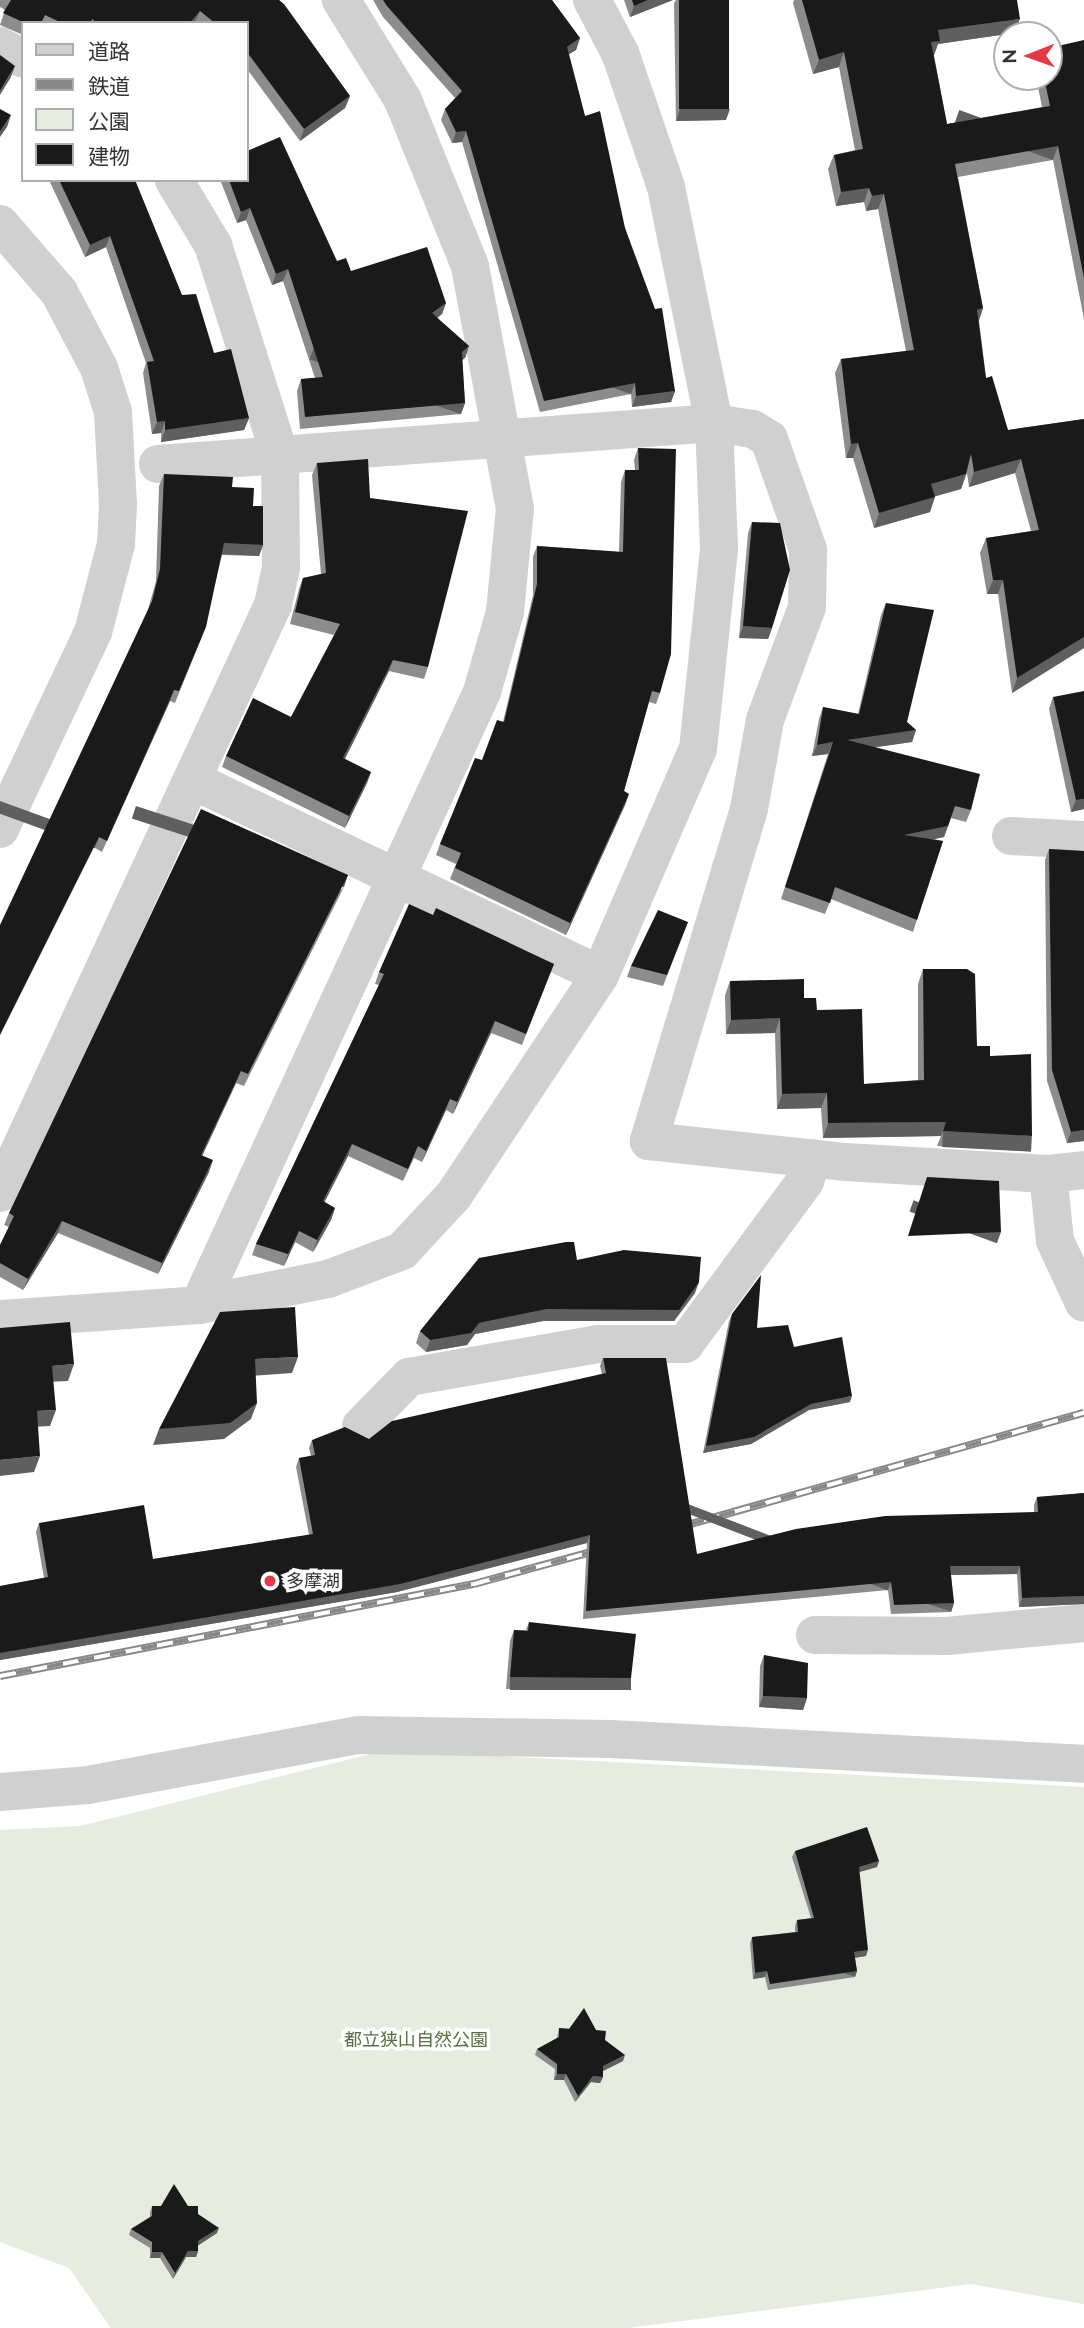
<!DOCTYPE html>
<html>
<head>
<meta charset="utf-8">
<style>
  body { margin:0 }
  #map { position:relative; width:1084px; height:2328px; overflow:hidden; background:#fff; font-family:Raleway,"Noto Sans JP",sans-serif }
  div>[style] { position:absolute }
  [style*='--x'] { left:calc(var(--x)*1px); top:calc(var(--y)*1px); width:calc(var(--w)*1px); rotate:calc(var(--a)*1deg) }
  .green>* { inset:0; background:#e6ecdf }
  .minor>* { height:38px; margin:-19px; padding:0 19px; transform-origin:19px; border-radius:19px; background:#d0d0d0 }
  .tertiary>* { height:38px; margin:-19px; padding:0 19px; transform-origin:19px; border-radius:19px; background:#d0d0d0 }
  .rail>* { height:8px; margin-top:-4px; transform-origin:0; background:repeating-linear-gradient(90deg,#fff 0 16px,#888 0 32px); box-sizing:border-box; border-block:2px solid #888 }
  .wall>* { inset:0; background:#8c8c8c }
  .shaded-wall>* { inset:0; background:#5f5f5f; transform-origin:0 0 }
  .building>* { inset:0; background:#1a1a1a; transform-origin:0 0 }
  .dots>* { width:19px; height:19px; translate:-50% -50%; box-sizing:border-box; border:4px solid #fff; border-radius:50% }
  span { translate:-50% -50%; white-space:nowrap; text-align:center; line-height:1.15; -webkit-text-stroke:7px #fff; paint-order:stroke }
  .poi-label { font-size:18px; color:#333 }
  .left { translate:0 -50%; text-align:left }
  .park-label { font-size:18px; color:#56703f }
  .legend { position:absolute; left:21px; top:21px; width:228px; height:161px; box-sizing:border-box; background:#fff; border:2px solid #adadad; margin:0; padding:9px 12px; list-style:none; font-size:21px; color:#333 }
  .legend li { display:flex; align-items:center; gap:14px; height:35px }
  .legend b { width:35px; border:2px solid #adadad }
  .north { position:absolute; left:993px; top:21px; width:70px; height:70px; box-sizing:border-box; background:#fff; border:2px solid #adadad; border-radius:50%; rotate:269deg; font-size:19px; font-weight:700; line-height:28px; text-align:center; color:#333 }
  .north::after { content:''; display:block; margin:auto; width:24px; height:32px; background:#e63946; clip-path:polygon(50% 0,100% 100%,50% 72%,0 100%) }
</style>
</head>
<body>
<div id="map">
  <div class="green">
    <div style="clip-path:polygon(387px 1750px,1084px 1787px,1084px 2304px,971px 2284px,627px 2328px,111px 2328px,69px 2268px,0 2242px,0 1830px,80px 1826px)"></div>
  </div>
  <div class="minor">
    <div style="--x:0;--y:46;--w:26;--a:29"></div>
    <div style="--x:158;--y:464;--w:558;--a:-4.22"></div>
    <div style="--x:714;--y:423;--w:39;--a:9"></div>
    <div style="--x:753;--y:429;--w:19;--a:32"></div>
    <div style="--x:769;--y:439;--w:118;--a:70.6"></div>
    <div style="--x:808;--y:550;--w:57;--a:91"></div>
    <div style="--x:807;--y:607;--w:121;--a:110.4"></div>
    <div style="--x:765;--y:720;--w:90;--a:100.2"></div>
    <div style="--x:749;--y:809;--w:347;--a:106.8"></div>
    <div style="--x:649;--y:1141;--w:198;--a:6.1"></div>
    <div style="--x:846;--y:1162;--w:202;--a:3.4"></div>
    <div style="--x:1048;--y:1174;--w:36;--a:-6"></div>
    <div style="--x:192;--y:780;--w:452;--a:25.5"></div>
    <div style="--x:1011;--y:836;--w:73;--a:3.1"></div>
    <div style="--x:1048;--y:1174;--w:67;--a:84"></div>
    <div style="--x:1055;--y:1241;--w:68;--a:64.9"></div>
    <div style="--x:0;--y:1193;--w:648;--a:-65.1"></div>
    <div style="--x:273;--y:605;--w:39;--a:-78"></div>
    <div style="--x:281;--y:567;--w:111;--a:-90.5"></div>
    <div style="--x:280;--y:456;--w:221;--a:-107.6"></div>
    <div style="--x:213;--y:245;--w:76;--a:-121"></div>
    <div style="--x:199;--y:1305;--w:675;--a:-65.22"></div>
    <div style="--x:482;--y:692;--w:83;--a:-74"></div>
    <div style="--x:505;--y:612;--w:103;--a:-84.5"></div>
    <div style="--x:515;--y:509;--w:247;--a:-100.5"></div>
    <div style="--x:470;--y:266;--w:179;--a:-112"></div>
    <div style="--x:403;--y:100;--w:118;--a:-121.8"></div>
    <div style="--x:0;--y:1319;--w:199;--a:-4"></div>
    <div style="--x:199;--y:1305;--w:132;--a:-11.4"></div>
    <div style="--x:328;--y:1279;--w:79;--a:-20.7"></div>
    <div style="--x:402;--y:1251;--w:76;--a:-47.1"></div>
    <div style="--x:454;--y:1195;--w:264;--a:-56.4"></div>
    <div style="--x:600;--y:975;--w:246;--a:-66.6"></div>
    <div style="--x:698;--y:749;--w:202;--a:-84"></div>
    <div style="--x:719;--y:548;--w:125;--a:-92.3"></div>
    <div style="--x:714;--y:423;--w:241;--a:-101.5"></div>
    <div style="--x:666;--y:187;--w:142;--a:-108.9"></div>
    <div style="--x:620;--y:53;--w:60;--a:-117.8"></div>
    <div style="--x:361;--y:1426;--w:69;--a:-45.6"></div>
    <div style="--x:409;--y:1377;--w:192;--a:-9.9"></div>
    <div style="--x:598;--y:1344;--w:87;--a:0"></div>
    <div style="--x:685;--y:1344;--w:202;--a:-53.6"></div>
    <div style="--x:805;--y:1181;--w:24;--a:-71"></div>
    <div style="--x:815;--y:1635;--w:132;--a:0.4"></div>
    <div style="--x:947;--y:1636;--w:138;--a:-5.4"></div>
  </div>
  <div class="tertiary">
    <div style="--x:0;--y:224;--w:90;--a:49.1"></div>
    <div style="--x:59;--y:292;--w:86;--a:62.2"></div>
    <div style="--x:99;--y:368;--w:46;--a:72.3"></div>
    <div style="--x:113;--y:412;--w:93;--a:86.9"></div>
    <div style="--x:118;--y:505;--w:39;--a:93"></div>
    <div style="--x:116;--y:544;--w:91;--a:104.6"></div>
    <div style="--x:93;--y:632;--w:218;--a:115.3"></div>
    <div style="--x:0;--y:1792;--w:88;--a:-4.5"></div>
    <div style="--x:88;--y:1785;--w:275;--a:-10.5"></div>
    <div style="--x:358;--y:1735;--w:252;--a:0.9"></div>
    <div style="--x:610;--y:1739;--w:475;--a:3"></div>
  </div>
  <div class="rail">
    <div style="--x:673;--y:1529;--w:427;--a:-15.8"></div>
    <div style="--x:0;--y:1676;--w:483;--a:-11"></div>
    <div style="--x:474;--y:1584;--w:137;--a:-15.3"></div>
  </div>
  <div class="wall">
    <div style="clip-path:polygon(0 0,279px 0,350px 96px,345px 108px,300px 141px,247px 69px,247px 23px,23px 23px,23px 35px,0 25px,5px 10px,0 7px)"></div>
    <div style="clip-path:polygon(373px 0,552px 0,580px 38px,576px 50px,569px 54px,585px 116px,625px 228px,675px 391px,671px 402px,632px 407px,631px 394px,540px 412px,462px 142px,452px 143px,441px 120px,445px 109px,455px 98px,383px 17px)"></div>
    <div style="clip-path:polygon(624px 0,673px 0,630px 17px)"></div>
    <div style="clip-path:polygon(676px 0,729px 0,726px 120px,676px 121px,674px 3px)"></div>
    <div style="clip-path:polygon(794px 0,1017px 0,1014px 33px,938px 44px,934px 55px,947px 124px,1042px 107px,1036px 77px,1049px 77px,1084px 40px,1084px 319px,1053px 160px,958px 177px,983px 308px,979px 320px,986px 378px,1008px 430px,1084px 419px,1084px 648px,1012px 693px,998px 594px,987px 594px,980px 553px,986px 538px,1031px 531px,1015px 473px,969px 487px,967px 473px,961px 489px,935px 496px,930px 512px,874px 528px,853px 458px,846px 458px,835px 373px,841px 359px,906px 351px,878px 209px,866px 211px,864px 202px,836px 206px,828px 169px,834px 155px,855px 150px,839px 67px,813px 74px,793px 3px)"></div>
    <div style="clip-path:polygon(49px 180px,135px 180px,182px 295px,214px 353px,249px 418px,244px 430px,161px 442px,161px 433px,152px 434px,143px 373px,146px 363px,106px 247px,85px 257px)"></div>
    <div style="clip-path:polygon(222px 180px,247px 180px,337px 261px,351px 271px,446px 303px,442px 314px,437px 318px,469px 346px,465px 358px,462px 360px,465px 403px,461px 414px,300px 429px,297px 391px,301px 379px,315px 378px,283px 281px,272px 285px,246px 220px,237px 223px,221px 182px)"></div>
    <div style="clip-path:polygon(638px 448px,660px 693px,656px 704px,649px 702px,624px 791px,629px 794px,625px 805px,566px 935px,450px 879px,456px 864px,436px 855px,440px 844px,503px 722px,533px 595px,533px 557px,537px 546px,619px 552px,621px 482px,625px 470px,635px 470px,634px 460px)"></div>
    <div style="clip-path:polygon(317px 463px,370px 498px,428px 667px,424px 679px,389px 671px,345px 759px,371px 772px,367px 783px,345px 828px,222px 767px,226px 756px,291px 717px,334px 635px,290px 624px,299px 589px,303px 578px,321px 574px,312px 475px)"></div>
    <div style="clip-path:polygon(164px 474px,232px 487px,253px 506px,263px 545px,259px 556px,222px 555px,201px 639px,175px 703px,170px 701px,102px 852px,95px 848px,149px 606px,156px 581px,159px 486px)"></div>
    <div style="clip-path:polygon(752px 522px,772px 628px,768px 639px,739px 638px,748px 533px)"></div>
    <div style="clip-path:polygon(886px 603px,907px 722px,916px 730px,912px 742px,875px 747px,971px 810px,966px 822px,951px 818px,944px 837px,934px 839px,943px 841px,913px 932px,831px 899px,825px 914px,781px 899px,828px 754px,812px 756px,819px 719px,823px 707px,858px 714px,881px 615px)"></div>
    <div style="clip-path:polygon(1053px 697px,1084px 809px,1071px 812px,1049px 709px)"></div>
    <div style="clip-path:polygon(1049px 849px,1084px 851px,1084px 1141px,1067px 1143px,1047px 1081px,1045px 860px)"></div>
    <div style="clip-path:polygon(344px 887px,244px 1086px,236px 1083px,202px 1156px,209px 1172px,158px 1274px,58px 1233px,23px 1290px,0 1277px,0 1245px,9px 1227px,4px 1225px,9px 1213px)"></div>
    <div style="clip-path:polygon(433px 915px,554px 964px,522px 1045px,491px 1033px,453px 1114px,446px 1110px,422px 1162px,414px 1158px,403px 1181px,348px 1156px,324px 1202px,335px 1208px,331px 1220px,313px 1252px,295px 1242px,284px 1266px,252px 1255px,256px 1244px,379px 985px,375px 984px,379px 972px)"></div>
    <div style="clip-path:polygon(688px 922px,663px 986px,627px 977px,631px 966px)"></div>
    <div style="clip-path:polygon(923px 969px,977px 1046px,990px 1056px,1027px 1151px,937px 1146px,941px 1136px,823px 1138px,821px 1108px,777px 1109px,775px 1033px,726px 1034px,725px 995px,730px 981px,804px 998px,817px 1010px,864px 1084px,918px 1080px,918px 984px)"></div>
    <div style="clip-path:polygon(577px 1260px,695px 1293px,674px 1321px,543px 1321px,475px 1334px,467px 1345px,426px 1352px,416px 1343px,420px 1331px)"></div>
    <div style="clip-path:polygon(732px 1314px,794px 1347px,850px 1402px,809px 1410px,751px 1444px,703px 1453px,729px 1321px)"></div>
    <div style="clip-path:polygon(603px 1358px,697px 1554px,1034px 1512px,1034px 1505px,1037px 1497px,1084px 1493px,1084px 1604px,1019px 1607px,1017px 1574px,951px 1575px,954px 1603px,951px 1612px,891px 1614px,888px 1590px,583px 1619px,587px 1543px,397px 1592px,0 1660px,0 1586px,44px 1578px,36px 1532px,39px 1523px,153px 1559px,309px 1535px,296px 1467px,299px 1458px,311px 1456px,309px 1448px,312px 1440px,369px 1439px,602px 1374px,600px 1366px)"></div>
    <div style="clip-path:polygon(529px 1622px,627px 1690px,506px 1689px,510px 1641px,514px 1630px,526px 1630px)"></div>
    <div style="clip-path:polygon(764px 1655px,807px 1698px,803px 1710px,759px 1707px,760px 1666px)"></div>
    <div style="clip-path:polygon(795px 1851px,879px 1861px,877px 1867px,859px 1872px,866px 1956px,855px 1958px,857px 1971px,855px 1977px,768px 1990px,765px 1977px,753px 1979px,750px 1943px,752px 1937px,795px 1932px,795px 1926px,797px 1920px,811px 1918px,792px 1857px)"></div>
    <div style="clip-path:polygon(559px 2028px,596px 2030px,623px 2061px,603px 2071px,603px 2077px,600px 2083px,591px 2082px,575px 2102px,564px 2080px,554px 2080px,555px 2069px,535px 2055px,537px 2049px,557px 2038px)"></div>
    <div style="clip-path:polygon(152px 2206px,188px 2206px,217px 2233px,198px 2245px,198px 2251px,196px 2257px,186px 2257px,173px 2279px,160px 2258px,150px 2258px,150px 2248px,129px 2235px,131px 2229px,150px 2217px,150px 2212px)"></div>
  </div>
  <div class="shaded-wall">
    <div style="clip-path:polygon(648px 0,673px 0,630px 17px,634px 6px)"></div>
    <div style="clip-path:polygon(200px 11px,195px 22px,190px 23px)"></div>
    <div style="clip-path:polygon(1020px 19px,1014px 33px,938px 44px,934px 55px,926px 56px,931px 42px,938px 30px)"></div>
    <div style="clip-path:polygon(580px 38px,576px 50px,563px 58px,567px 47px)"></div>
    <div style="clip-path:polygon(844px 52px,839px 67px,813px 74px,819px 60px)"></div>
    <div style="clip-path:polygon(15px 66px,11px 77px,0 95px,0 91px)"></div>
    <div style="clip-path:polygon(350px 96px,345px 108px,300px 141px,304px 129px)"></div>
    <div style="clip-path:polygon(680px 109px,730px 109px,726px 120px,676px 121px)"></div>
    <div style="clip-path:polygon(11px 115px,7px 127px,0 137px,0 132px)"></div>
    <div style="clip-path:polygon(466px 131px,462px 142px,452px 143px,456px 132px)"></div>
    <div style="left:1058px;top:146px;width:15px;height:105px;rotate:110deg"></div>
    <div style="clip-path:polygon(869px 188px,864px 202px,836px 206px,841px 192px)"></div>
    <div style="clip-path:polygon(884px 194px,878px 209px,866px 211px,872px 196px)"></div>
    <div style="clip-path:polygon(250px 208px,246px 220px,237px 223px,241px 212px)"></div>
    <div style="clip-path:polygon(110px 236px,106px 247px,85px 257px,90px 245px)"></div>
    <div style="clip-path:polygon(288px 269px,283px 281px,272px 285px,276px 274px)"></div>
    <div style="clip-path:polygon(446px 303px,442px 314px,428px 325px,432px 313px)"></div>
    <div style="clip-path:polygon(983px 308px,978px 323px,977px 310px)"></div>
    <div style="clip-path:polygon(469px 346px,465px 358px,458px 363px,462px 352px)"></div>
    <div style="left:635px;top:383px;width:12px;height:93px;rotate:110deg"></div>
    <div style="clip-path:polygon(675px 391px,671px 402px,632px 407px,636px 396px)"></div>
    <div style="left:465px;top:403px;width:12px;height:161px;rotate:110deg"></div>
    <div style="clip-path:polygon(249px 418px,244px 430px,161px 442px,165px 430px)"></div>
    <div style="clip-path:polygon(165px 421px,161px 433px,152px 434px,157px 422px)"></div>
    <div style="clip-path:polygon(858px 443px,853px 458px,846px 458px,851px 444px)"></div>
    <div style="clip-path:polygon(1021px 459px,1015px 473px,969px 487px,974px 472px)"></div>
    <div style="clip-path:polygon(966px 474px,961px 489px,926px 499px,931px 484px)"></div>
    <div style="clip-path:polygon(935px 497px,930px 512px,874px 528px,879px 513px)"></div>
    <div style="clip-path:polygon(224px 543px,263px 545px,259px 556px,220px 554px)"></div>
    <div style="clip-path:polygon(993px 580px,1003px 580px,998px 594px,987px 594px)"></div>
    <div style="clip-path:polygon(743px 626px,772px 628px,768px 639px,739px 638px)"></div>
    <div style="clip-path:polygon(1084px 637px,1084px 648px,1012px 693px,1017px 678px)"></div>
    <div style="clip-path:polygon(393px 660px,389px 671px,339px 770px,343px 758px)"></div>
    <div style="clip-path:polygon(174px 690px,170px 701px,102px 852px,107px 841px)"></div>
    <div style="clip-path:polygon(916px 730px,912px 742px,843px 752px,847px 740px)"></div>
    <div style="clip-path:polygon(833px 742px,828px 754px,812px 756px,817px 745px)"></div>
    <div style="clip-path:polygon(371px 772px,367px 783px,345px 828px,349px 816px)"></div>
    <div style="clip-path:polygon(629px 794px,625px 805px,566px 935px,570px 923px)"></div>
    <div style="clip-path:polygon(1084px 799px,1084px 809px,1071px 812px,1076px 800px)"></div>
    <div style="clip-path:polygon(948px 826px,944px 837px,900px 846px,904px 835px)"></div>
    <div style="left:99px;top:837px;width:12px;height:221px;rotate:110deg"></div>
    <div style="left:348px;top:875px;width:13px;height:223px;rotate:108deg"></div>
    <div style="clip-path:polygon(780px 1018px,775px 1033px,726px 1034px,731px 1020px)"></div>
    <div style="clip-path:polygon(495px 1021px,491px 1033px,453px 1114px,457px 1102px)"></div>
    <div style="clip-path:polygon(241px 1071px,236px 1083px,197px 1167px,201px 1155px)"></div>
    <div style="clip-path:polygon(827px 1093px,821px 1108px,777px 1109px,782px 1094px)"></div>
    <div style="clip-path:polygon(450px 1099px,446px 1110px,422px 1162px,426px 1151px)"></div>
    <div style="clip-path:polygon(946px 1122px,941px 1136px,823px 1138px,828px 1123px)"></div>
    <div style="clip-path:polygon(1084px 1130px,1084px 1141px,1067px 1143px,1071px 1132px)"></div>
    <div style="left:943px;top:1131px;width:89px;height:16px;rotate:3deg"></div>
    <div style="clip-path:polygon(352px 1144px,348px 1156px,319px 1213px,323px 1201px)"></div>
    <div style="clip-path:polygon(213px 1160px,209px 1172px,158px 1274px,162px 1263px)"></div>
    <div style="clip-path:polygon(335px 1208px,331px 1220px,313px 1252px,317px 1240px)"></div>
    <div style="clip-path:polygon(62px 1221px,58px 1233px,23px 1290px,28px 1279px)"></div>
    <div style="clip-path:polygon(299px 1231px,295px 1242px,284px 1266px,288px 1254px)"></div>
    <div style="left:1001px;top:1232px;width:12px;height:93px;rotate:110deg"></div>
    <div style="clip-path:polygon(699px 1282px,695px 1293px,674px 1321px,543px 1321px,475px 1334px,467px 1345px,426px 1352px,430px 1340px,479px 1323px,547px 1309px)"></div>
    <div style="clip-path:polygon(298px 1357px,292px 1373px,249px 1376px,255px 1359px)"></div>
    <div style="clip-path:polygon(74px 1364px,68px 1381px,46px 1382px,52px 1366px)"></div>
    <div style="clip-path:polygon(852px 1396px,850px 1402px,809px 1410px,751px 1444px,703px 1453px,706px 1446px,811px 1404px)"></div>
    <div style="clip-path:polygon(257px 1403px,251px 1419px,224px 1439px,153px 1445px,159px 1429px)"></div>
    <div style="clip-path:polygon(56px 1410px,50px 1426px,31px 1427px,37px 1411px)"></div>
    <div style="clip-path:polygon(40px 1456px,34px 1472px,0 1476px,0 1460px)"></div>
    <div style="clip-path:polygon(590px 1535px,587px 1543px,397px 1592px,0 1660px,0 1653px)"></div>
    <div style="clip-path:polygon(950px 1566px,1020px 1566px,1017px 1574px,947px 1575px)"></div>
    <div style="left:891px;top:1582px;width:9px;height:306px;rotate:111deg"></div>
    <div style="clip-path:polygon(1084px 1596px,1084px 1604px,1019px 1607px,1022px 1598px)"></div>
    <div style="left:954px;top:1603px;width:9px;height:60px;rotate:108deg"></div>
    <div style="left:510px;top:1677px;width:121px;height:13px"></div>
    <div style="clip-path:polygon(763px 1696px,807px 1698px,803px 1710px,759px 1707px)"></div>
    <div style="clip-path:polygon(879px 1861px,877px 1867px,856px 1873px,859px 1867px)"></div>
    <div style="clip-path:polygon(868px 1950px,866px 1956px,852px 1958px,854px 1952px)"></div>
    <div style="clip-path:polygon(767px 1971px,765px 1977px,753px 1979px,755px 1973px)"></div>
    <div style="left:857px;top:1971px;width:6px;height:88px;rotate:108deg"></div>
    <div style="clip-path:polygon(625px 2055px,623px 2061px,601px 2072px,603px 2066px)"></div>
    <div style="clip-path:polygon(557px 2074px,566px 2074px,564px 2080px,554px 2080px)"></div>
    <div style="clip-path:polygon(593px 2076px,603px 2077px,600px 2083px,591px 2082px,575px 2102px,578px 2096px)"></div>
    <div style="clip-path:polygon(219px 2228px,217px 2233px,196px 2247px,198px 2241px)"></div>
    <div style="clip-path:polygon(188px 2251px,198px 2251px,196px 2257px,186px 2257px,173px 2279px,175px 2273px)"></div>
    <div style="clip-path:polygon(152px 2252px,162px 2252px,160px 2258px,150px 2258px)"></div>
  </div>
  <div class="building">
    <div style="clip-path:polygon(11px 0,279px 0,284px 4px,350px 96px,304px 129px,247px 52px,247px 23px,215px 23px,200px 11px,190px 23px,97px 23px,92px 19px,91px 23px,62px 23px,45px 15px,41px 23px,25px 23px,3px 13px)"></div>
    <div style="clip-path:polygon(383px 0,552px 0,580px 38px,567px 47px,585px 116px,600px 111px,625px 228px,655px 309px,662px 308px,675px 391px,636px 396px,635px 383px,544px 401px,466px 131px,456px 132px,445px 109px,462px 91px,387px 6px)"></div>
    <div style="clip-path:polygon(632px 0,648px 0,634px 6px)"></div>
    <div style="left:679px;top:0;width:50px;height:109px"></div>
    <div style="clip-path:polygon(802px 0,1017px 0,1020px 19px,938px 30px,940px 41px,931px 42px,947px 124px,1050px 106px,1044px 77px,1049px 77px,1049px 48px,1084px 40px,1084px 278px,1058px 146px,955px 164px,983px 308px,977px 310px,986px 378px,992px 376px,1008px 430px,1084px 419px,1084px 637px,1017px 678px,1003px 580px,993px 580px,986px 538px,1039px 530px,1021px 459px,974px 472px,971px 454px,966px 474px,931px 484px,935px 497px,879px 513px,858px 443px,851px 444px,841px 359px,914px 350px,884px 194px,872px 196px,869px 188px,841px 192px,834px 155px,863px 149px,844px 52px,819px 60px)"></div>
    <div style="clip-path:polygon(0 55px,15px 66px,0 91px)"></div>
    <div style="clip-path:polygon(0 109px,11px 115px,0 132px)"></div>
    <div style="clip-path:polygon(280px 137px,337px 261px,346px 258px,351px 271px,427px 247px,446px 303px,432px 313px,469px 346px,462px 352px,465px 403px,305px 417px,301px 379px,323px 377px,288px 269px,276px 274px,250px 208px,241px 212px,229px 180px,247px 180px,247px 151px)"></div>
    <div style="clip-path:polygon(59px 180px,135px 180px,182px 295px,196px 294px,214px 353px,231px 349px,249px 418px,165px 430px,165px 421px,157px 422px,147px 362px,154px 361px,110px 236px,90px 245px)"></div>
    <div style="clip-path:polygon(638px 448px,676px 449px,671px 654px,660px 693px,652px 691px,624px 791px,629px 794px,570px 923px,455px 868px,461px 853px,440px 844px,475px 758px,482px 760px,497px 720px,504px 722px,537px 584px,537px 546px,623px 552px,625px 470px,639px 470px)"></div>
    <div style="clip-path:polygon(368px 459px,370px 498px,468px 511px,428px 667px,393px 660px,343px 758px,371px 772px,349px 816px,226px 756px,253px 698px,291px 717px,340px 624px,295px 612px,303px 578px,326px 573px,317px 463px)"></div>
    <div style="clip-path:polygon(164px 474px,233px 477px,232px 487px,254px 488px,253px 506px,263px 506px,263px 545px,224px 543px,206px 627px,179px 691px,174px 690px,107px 841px,99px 837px,0 1035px,0 925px,152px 601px,160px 569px)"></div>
    <div style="clip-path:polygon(752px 522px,780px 523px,790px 570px,772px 628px,743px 626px)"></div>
    <div style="clip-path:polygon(886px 603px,934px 610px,907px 722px,916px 730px,847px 740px,980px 774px,971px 810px,955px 806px,948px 826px,904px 835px,943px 841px,917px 920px,835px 887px,830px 903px,785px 887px,833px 742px,817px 745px,823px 707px,859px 714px)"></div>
    <div style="clip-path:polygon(1084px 691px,1084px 799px,1076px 800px,1053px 697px)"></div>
    <div style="clip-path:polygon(201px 809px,348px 875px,248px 1074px,241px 1071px,201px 1155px,213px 1160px,162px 1263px,62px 1221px,28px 1279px,0 1263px,0 1245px,14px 1216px,9px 1213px)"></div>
    <div style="clip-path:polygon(1049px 849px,1084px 851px,1084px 1130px,1071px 1132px,1052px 1070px)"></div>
    <div style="clip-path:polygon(409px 904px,433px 915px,436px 908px,554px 964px,526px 1034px,495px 1021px,457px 1102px,450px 1099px,426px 1151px,418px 1146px,408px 1169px,352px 1144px,323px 1201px,335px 1208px,317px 1240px,299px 1231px,288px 1254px,256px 1244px,384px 974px,379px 972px)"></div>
    <div style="clip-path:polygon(658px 910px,688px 922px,667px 975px,631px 966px)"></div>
    <div style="clip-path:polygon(923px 969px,967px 969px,975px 974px,977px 1046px,990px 1046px,990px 1056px,1031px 1054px,1032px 1136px,943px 1131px,946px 1122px,828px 1123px,827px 1093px,782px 1094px,780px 1018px,731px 1020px,730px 981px,804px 979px,804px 998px,816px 998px,817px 1010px,862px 1009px,864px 1084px,924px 1080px)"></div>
    <div style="clip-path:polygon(927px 1177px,999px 1181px,1001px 1232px,908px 1236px)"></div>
    <div style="clip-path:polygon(566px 1242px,574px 1242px,577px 1260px,624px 1250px,701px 1257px,699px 1282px,679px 1310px,547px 1309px,479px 1323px,471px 1333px,430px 1340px,420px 1331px,479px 1258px)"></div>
    <div style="clip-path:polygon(761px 1275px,757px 1328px,788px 1325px,794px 1347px,842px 1337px,852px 1396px,811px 1404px,754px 1437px,706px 1446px,732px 1314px)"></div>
    <div style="clip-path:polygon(295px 1307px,298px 1357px,255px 1359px,257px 1403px,230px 1423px,159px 1429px,220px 1312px)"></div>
    <div style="clip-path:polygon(70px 1322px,74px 1364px,52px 1366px,56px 1410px,37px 1411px,40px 1456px,0 1460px,0 1328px)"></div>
    <div style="clip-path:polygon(603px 1358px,666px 1358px,697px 1554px,796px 1529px,885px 1516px,1038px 1512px,1037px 1497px,1084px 1493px,1084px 1596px,1022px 1598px,1020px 1566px,950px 1566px,954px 1603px,894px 1605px,891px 1582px,586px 1611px,590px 1535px,400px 1584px,0 1653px,0 1586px,48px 1577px,39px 1523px,144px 1505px,153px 1559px,313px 1534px,299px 1458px,315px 1455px,312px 1440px,345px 1427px,369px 1439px,392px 1421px,606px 1373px)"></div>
    <div style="clip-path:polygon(529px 1622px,636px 1634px,631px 1678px,510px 1677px,514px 1630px,528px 1631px)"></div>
    <div style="clip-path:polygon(764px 1655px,808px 1663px,807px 1698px,763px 1696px)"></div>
    <div style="clip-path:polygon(867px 1827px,879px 1861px,859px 1867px,868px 1950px,854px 1952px,857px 1971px,770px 1984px,767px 1971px,755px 1973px,752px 1937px,798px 1932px,797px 1920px,814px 1918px,795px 1851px)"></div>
    <div style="clip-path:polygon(584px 2008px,596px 2030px,606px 2031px,605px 2040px,625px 2055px,603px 2066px,603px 2077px,593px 2076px,578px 2096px,566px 2074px,557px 2074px,557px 2064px,537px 2049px,559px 2037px,559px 2028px,569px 2029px)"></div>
    <div style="clip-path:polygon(174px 2184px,188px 2206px,198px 2206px,198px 2214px,219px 2228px,198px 2241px,198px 2251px,188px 2251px,175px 2273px,162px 2252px,152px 2252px,152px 2242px,131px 2229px,152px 2216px,152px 2206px,161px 2206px)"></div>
  </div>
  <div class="dots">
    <div style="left:270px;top:1581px;background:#e63946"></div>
  </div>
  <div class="poi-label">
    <span class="left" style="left:286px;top:1581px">多摩湖</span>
  </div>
  <div class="park-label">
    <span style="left:416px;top:2040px">都立狭山自然公園</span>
  </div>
  <ul class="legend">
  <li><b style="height:9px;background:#d0d0d0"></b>道路</li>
  <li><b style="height:9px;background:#888"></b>鉄道</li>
  <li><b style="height:19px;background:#e6ecdf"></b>公園</li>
  <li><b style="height:19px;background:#1a1a1a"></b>建物</li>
  </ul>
  <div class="north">N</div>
</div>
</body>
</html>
